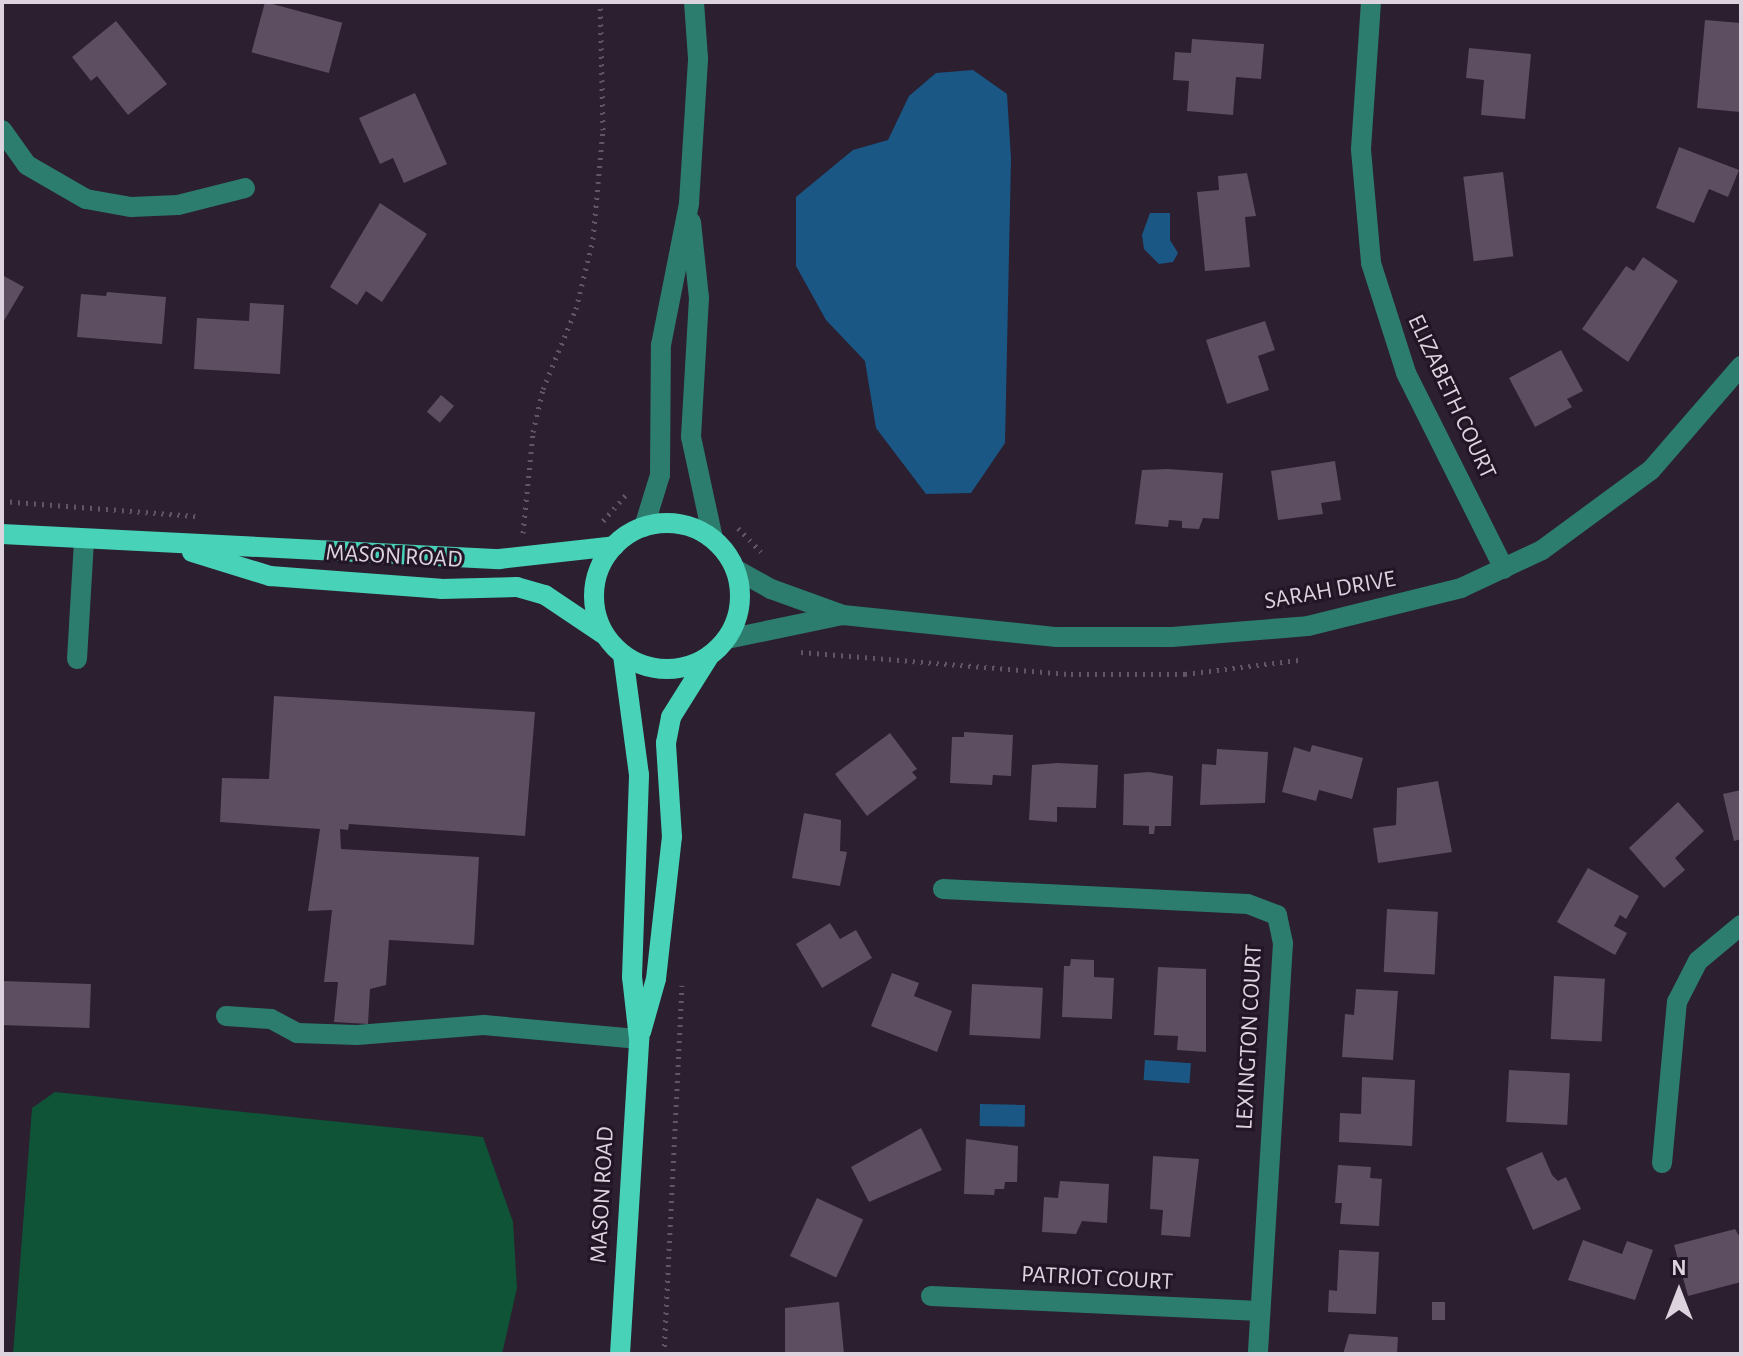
<!DOCTYPE html>
<html>
<head>
<meta charset="utf-8">
<style>
  body { margin:0 }
  #map { position:relative; width:1743px; height:1356px; overflow:hidden; background:#2c1f2f; font-family:"Alegreya Sans",sans-serif }
  div>[style] { position:absolute }
  [style*='--x'] { left:calc(var(--x)*1px); top:calc(var(--y)*1px); width:calc(var(--w)*1px); rotate:calc(var(--a)*1deg) }
  .green>* { inset:0; background:#0f5437 }
  .water>* { inset:0; background:#1a5785; transform-origin:0 0 }
  .building>* { inset:0; background:#5d4e61; transform-origin:0 0 }
  .path>* { height:5px; margin-top:-2.5px; transform-origin:0; background:repeating-linear-gradient(90deg,#625664 0 2px,transparent 0 8px) }
  .minor>* { height:20px; margin:-10px; padding:0 10px; transform-origin:10px; border-radius:10px; background:#2c7d6e }
  .major>* { height:20px; margin:-10px; padding:0 10px; transform-origin:10px; border-radius:10px; background:#48d2b8 }
  .major>.ring { margin:-10px; padding:0; box-sizing:content-box; background:none; border:20px solid #48d2b8; border-radius:50% }
  span { translate:-50% -50%; white-space:nowrap; text-align:center; line-height:1.15; -webkit-text-stroke:6px #221525; paint-order:stroke }
  .street-label { font-size:24px; color:#dcd3de }
  .frame { position:absolute; inset:0; border:4px solid #dcd3de; pointer-events:none }
  .north { position:absolute; left:1639px; top:1252px; width:80px; height:80px; -webkit-text-stroke:6px #221525; paint-order:stroke; rotate:0deg; font-size:22px; font-weight:700; line-height:32px; text-align:center; color:#dcd3de }
  .north::after { content:''; display:block; margin:auto; width:28px; height:36px; background:#dcd3de; clip-path:polygon(50% 0,100% 100%,50% 72%,0 100%) }
</style>
</head>
<body>
<div id="map">
  <div class="green">
    <div style="clip-path:polygon(55px 1092px,483px 1137px,513px 1222px,517px 1288px,502px 1354px,13px 1354px,32px 1108px)"></div>
  </div>
  <div class="water">
    <div style="clip-path:polygon(973px 70px,1007px 94px,1011px 159px,1005px 443px,971px 493px,926px 494px,876px 428px,865px 361px,826px 320px,796px 266px,796px 197px,853px 150px,888px 140px,909px 96px,936px 73px)"></div>
    <div style="clip-path:polygon(1150px 213px,1170px 213px,1170px 240px,1178px 253px,1173px 262px,1159px 264px,1144px 249px,1142px 235px)"></div>
    <div style="left:1145px;top:1060px;width:46px;height:20px;rotate:4deg"></div>
    <div style="left:980px;top:1104px;width:45px;height:22px;rotate:1deg"></div>
  </div>
  <div class="building">
    <div style="left:265px;top:2px;width:80px;height:52px;rotate:15deg"></div>
    <div style="clip-path:polygon(1705px 20px,1741px 23px,1740px 112px,1697px 108px)"></div>
    <div style="clip-path:polygon(116px 21px,167px 84px,128px 115px,97px 76px,91px 81px,72px 57px)"></div>
    <div style="clip-path:polygon(1192px 39px,1264px 44px,1261px 79px,1236px 77px,1233px 115px,1187px 111px,1189px 81px,1173px 80px,1175px 52px,1191px 53px)"></div>
    <div style="clip-path:polygon(1469px 48px,1531px 54px,1525px 119px,1481px 115px,1484px 80px,1466px 78px)"></div>
    <div style="clip-path:polygon(415px 93px,447px 164px,404px 183px,393px 158px,380px 164px,359px 118px)"></div>
    <div style="clip-path:polygon(1679px 147px,1739px 170px,1728px 197px,1709px 189px,1694px 223px,1656px 208px)"></div>
    <div style="left:1503px;top:172px;width:85px;height:40px;rotate:83deg"></div>
    <div style="clip-path:polygon(1247px 173px,1256px 216px,1245px 217px,1250px 267px,1205px 271px,1197px 192px,1219px 190px,1218px 176px)"></div>
    <div style="clip-path:polygon(380px 203px,427px 234px,382px 302px,366px 291px,357px 305px,330px 287px)"></div>
    <div style="clip-path:polygon(1643px 257px,1678px 281px,1628px 362px,1582px 329px,1626px 266px,1634px 271px)"></div>
    <div style="clip-path:polygon(2px 275px,24px 287px,2px 324px)"></div>
    <div style="clip-path:polygon(107px 292px,166px 297px,162px 344px,77px 337px,81px 294px,106px 296px)"></div>
    <div style="clip-path:polygon(250px 303px,284px 305px,280px 374px,194px 369px,197px 318px,249px 321px)"></div>
    <div style="clip-path:polygon(1265px 321px,1275px 350px,1258px 356px,1269px 390px,1227px 404px,1206px 340px)"></div>
    <div style="clip-path:polygon(1561px 350px,1583px 391px,1567px 399px,1572px 407px,1535px 427px,1509px 378px)"></div>
    <div style="left:441px;top:395px;width:17px;height:22px;rotate:40deg"></div>
    <div style="clip-path:polygon(1335px 461px,1341px 500px,1321px 503px,1323px 514px,1278px 520px,1271px 471px)"></div>
    <div style="clip-path:polygon(1168px 469px,1223px 473px,1219px 519px,1203px 518px,1199px 529px,1182px 528px,1182px 521px,1169px 520px,1168px 527px,1135px 524px,1142px 470px)"></div>
    <div style="clip-path:polygon(274px 696px,535px 712px,525px 836px,349px 824px,348px 830px,340px 829px,341px 849px,479px 857px,474px 945px,389px 940px,386px 985px,370px 989px,368px 1024px,334px 1022px,338px 982px,324px 982px,332px 910px,308px 911px,320px 829px,220px 822px,222px 778px,269px 779px)"></div>
    <div style="clip-path:polygon(964px 732px,1013px 735px,1011px 776px,993px 775px,992px 785px,950px 783px,952px 737px,964px 737px)"></div>
    <div style="clip-path:polygon(890px 733px,917px 769px,912px 772px,917px 778px,867px 816px,835px 774px)"></div>
    <div style="clip-path:polygon(1312px 745px,1363px 758px,1352px 799px,1319px 790px,1316px 801px,1282px 792px,1294px 747px,1310px 752px)"></div>
    <div style="clip-path:polygon(1217px 749px,1268px 752px,1265px 803px,1200px 805px,1202px 764px,1216px 765px)"></div>
    <div style="clip-path:polygon(1057px 763px,1098px 765px,1096px 808px,1057px 807px,1057px 822px,1029px 820px,1032px 765px)"></div>
    <div style="clip-path:polygon(1149px 772px,1173px 776px,1171px 826px,1155px 826px,1154px 834px,1149px 834px,1149px 826px,1123px 825px,1124px 774px)"></div>
    <div style="clip-path:polygon(1438px 781px,1452px 852px,1378px 863px,1373px 828px,1396px 825px,1397px 788px)"></div>
    <div style="clip-path:polygon(1741px 790px,1741px 839px,1734px 841px,1723px 794px)"></div>
    <div style="clip-path:polygon(1678px 802px,1704px 831px,1675px 858px,1685px 870px,1664px 888px,1629px 848px)"></div>
    <div style="clip-path:polygon(804px 813px,841px 820px,840px 851px,847px 852px,840px 886px,792px 878px)"></div>
    <div style="clip-path:polygon(1588px 868px,1639px 896px,1626px 919px,1620px 915px,1614px 926px,1627px 933px,1615px 955px,1557px 922px)"></div>
    <div style="left:1387px;top:909px;width:51px;height:63px;rotate:3deg"></div>
    <div style="clip-path:polygon(830px 923px,840px 939px,856px 930px,872px 958px,822px 988px,796px 944px)"></div>
    <div style="clip-path:polygon(1071px 959px,1094px 960px,1094px 977px,1114px 978px,1112px 1019px,1062px 1017px,1064px 966px,1070px 966px)"></div>
    <div style="clip-path:polygon(1158px 967px,1206px 969px,1206px 1052px,1177px 1050px,1178px 1036px,1154px 1035px)"></div>
    <div style="clip-path:polygon(892px 973px,919px 983px,914px 996px,952px 1011px,937px 1052px,871px 1026px)"></div>
    <div style="left:1554px;top:976px;width:51px;height:63px;rotate:3deg"></div>
    <div style="left:2px;top:981px;width:89px;height:44px;rotate:2deg"></div>
    <div style="left:972px;top:984px;width:71px;height:51px;rotate:3deg"></div>
    <div style="clip-path:polygon(1356px 989px,1398px 991px,1393px 1060px,1342px 1057px,1345px 1014px,1354px 1015px)"></div>
    <div style="left:1509px;top:1070px;width:61px;height:52px;rotate:3deg"></div>
    <div style="clip-path:polygon(1362px 1077px,1415px 1080px,1412px 1146px,1339px 1142px,1340px 1113px,1361px 1114px)"></div>
    <div style="clip-path:polygon(921px 1128px,942px 1170px,869px 1202px,851px 1167px)"></div>
    <div style="clip-path:polygon(966px 1139px,1018px 1146px,1017px 1182px,1005px 1182px,1004px 1189px,995px 1189px,994px 1195px,964px 1194px)"></div>
    <div style="clip-path:polygon(1542px 1152px,1552px 1175px,1558px 1181px,1566px 1177px,1581px 1209px,1533px 1230px,1506px 1168px)"></div>
    <div style="clip-path:polygon(1153px 1156px,1199px 1159px,1190px 1237px,1161px 1235px,1163px 1210px,1150px 1209px)"></div>
    <div style="clip-path:polygon(1338px 1165px,1371px 1167px,1370px 1178px,1382px 1179px,1379px 1226px,1340px 1224px,1342px 1203px,1335px 1203px)"></div>
    <div style="clip-path:polygon(1060px 1181px,1109px 1184px,1107px 1223px,1082px 1221px,1076px 1234px,1042px 1232px,1044px 1197px,1058px 1198px)"></div>
    <div style="left:817px;top:1198px;width:51px;height:64px;rotate:25deg"></div>
    <div style="clip-path:polygon(1735px 1229px,1741px 1239px,1741px 1282px,1688px 1296px,1674px 1245px)"></div>
    <div style="clip-path:polygon(1583px 1240px,1622px 1254px,1627px 1241px,1653px 1250px,1635px 1300px,1568px 1280px)"></div>
    <div style="clip-path:polygon(1339px 1250px,1379px 1252px,1376px 1314px,1328px 1312px,1329px 1290px,1337px 1291px)"></div>
    <div style="clip-path:polygon(839px 1302px,844px 1354px,785px 1354px,785px 1308px)"></div>
    <div style="left:1432px;top:1302px;width:13px;height:18px"></div>
    <div style="clip-path:polygon(1349px 1334px,1398px 1337px,1397px 1354px,1343px 1354px)"></div>
  </div>
  <div class="path">
    <div style="--x:2;--y:501;--w:194;--a:4.4"></div>
    <div style="--x:603;--y:521;--w:38;--a:-49"></div>
    <div style="--x:738;--y:528;--w:33;--a:46"></div>
    <div style="--x:523;--y:533;--w:101;--a:-84.3"></div>
    <div style="--x:533;--y:432;--w:44;--a:-76.9"></div>
    <div style="--x:543;--y:389;--w:87;--a:-67.6"></div>
    <div style="--x:576;--y:309;--w:72;--a:-76.3"></div>
    <div style="--x:593;--y:239;--w:109;--a:-84.8"></div>
    <div style="--x:603;--y:130;--w:128;--a:-91.3"></div>
    <div style="--x:801;--y:652;--w:271;--a:4.7"></div>
    <div style="--x:1071;--y:674;--w:114;--a:0"></div>
    <div style="--x:1185;--y:674;--w:114;--a:-7.1"></div>
    <div style="--x:664;--y:1354;--w:369;--a:-87.2"></div>
  </div>
  <div class="minor">
    <div style="--x:1371;--y:2;--w:148;--a:93.9"></div>
    <div style="--x:1361;--y:150;--w:113;--a:84.9"></div>
    <div style="--x:1371;--y:263;--w:115;--a:72.3"></div>
    <div style="--x:1406;--y:373;--w:219;--a:63.4"></div>
    <div style="--x:2;--y:130;--w:43;--a:54.5"></div>
    <div style="--x:27;--y:165;--w:68;--a:30"></div>
    <div style="--x:86;--y:199;--w:46;--a:10.1"></div>
    <div style="--x:131;--y:207;--w:47;--a:-2.4"></div>
    <div style="--x:178;--y:205;--w:69;--a:-14.2"></div>
    <div style="--x:691;--y:222;--w:76;--a:84"></div>
    <div style="--x:699;--y:298;--w:139;--a:93.3"></div>
    <div style="--x:691;--y:437;--w:104;--a:77.8"></div>
    <div style="--x:644;--y:527;--w:54;--a:-72.9"></div>
    <div style="--x:660;--y:475;--w:130;--a:-89.6"></div>
    <div style="--x:661;--y:345;--w:145;--a:-78.8"></div>
    <div style="--x:689;--y:203;--w:145;--a:-86.4"></div>
    <div style="--x:698;--y:58;--w:56;--a:-94.1"></div>
    <div style="--x:735;--y:569;--w:41;--a:29.1"></div>
    <div style="--x:771;--y:589;--w:77;--a:19.9"></div>
    <div style="--x:843;--y:615;--w:215;--a:5.9"></div>
    <div style="--x:1057;--y:637;--w:115;--a:0"></div>
    <div style="--x:1172;--y:637;--w:136;--a:-4.6"></div>
    <div style="--x:1308;--y:626;--w:158;--a:-13.9"></div>
    <div style="--x:1461;--y:588;--w:89;--a:-25.1"></div>
    <div style="--x:1542;--y:550;--w:135;--a:-36.3"></div>
    <div style="--x:1651;--y:470;--w:138;--a:-49.1"></div>
    <div style="--x:727;--y:639;--w:118;--a:-11.7"></div>
    <div style="--x:77;--y:659;--w:119;--a:-86.6"></div>
    <div style="--x:943;--y:889;--w:305;--a:2.8"></div>
    <div style="--x:1248;--y:904;--w:31;--a:21"></div>
    <div style="--x:1277;--y:915;--w:29;--a:78"></div>
    <div style="--x:1283;--y:943;--w:412;--a:93.5"></div>
    <div style="--x:226;--y:1016;--w:45;--a:3.8"></div>
    <div style="--x:271;--y:1019;--w:30;--a:28"></div>
    <div style="--x:297;--y:1033;--w:60;--a:1.9"></div>
    <div style="--x:357;--y:1035;--w:127;--a:-4.5"></div>
    <div style="--x:484;--y:1025;--w:156;--a:5.2"></div>
    <div style="--x:1662;--y:1163;--w:162;--a:-84.7"></div>
    <div style="--x:1677;--y:1002;--w:46;--a:-62.9"></div>
    <div style="--x:1698;--y:961;--w:56;--a:-39.9"></div>
    <div style="--x:931;--y:1296;--w:329;--a:2.6"></div>
  </div>
  <div class="major">
    <div class="ring" style="left:594px;top:523px;width:126px;height:126px"></div>
    <div style="--x:2;--y:534;--w:498;--a:2.9"></div>
    <div style="--x:499;--y:559;--w:116;--a:-6.4"></div>
    <div style="--x:192;--y:552;--w:82;--a:17.1"></div>
    <div style="--x:270;--y:576;--w:171;--a:4.3"></div>
    <div style="--x:441;--y:589;--w:76;--a:-1.5"></div>
    <div style="--x:517;--y:587;--w:29;--a:16"></div>
    <div style="--x:545;--y:595;--w:70;--a:33.9"></div>
    <div style="--x:641;--y:1032;--w:55;--a:-74.2"></div>
    <div style="--x:656;--y:979;--w:143;--a:-83.6"></div>
    <div style="--x:672;--y:837;--w:94;--a:-93.7"></div>
    <div style="--x:666;--y:743;--w:26;--a:-79"></div>
    <div style="--x:671;--y:717;--w:70;--a:-57.9"></div>
    <div style="--x:620;--y:1354;--w:316;--a:-86.5"></div>
    <div style="--x:639;--y:1039;--w:62;--a:-96.4"></div>
    <div style="--x:632;--y:977;--w:202;--a:-88"></div>
    <div style="--x:639;--y:775;--w:121;--a:-97.6"></div>
  </div>
  <div class="street-label">
    <span style="left:1451px;top:397px;rotate:65deg">ELIZABETH COURT</span>
    <span style="left:394px;top:557px;rotate:3deg">MASON ROAD</span>
    <span style="left:1330px;top:591px;rotate:-10deg">SARAH DRIVE</span>
    <span style="left:1250px;top:1037px;rotate:-87deg">LEXINGTON COURT</span>
    <span style="left:603px;top:1195px;rotate:-87deg">MASON ROAD</span>
    <span style="left:1097px;top:1279px;rotate:3deg">PATRIOT COURT</span>
  </div>
  <div class="frame"></div>
  <div class="north">N</div>
</div>
</body>
</html>
